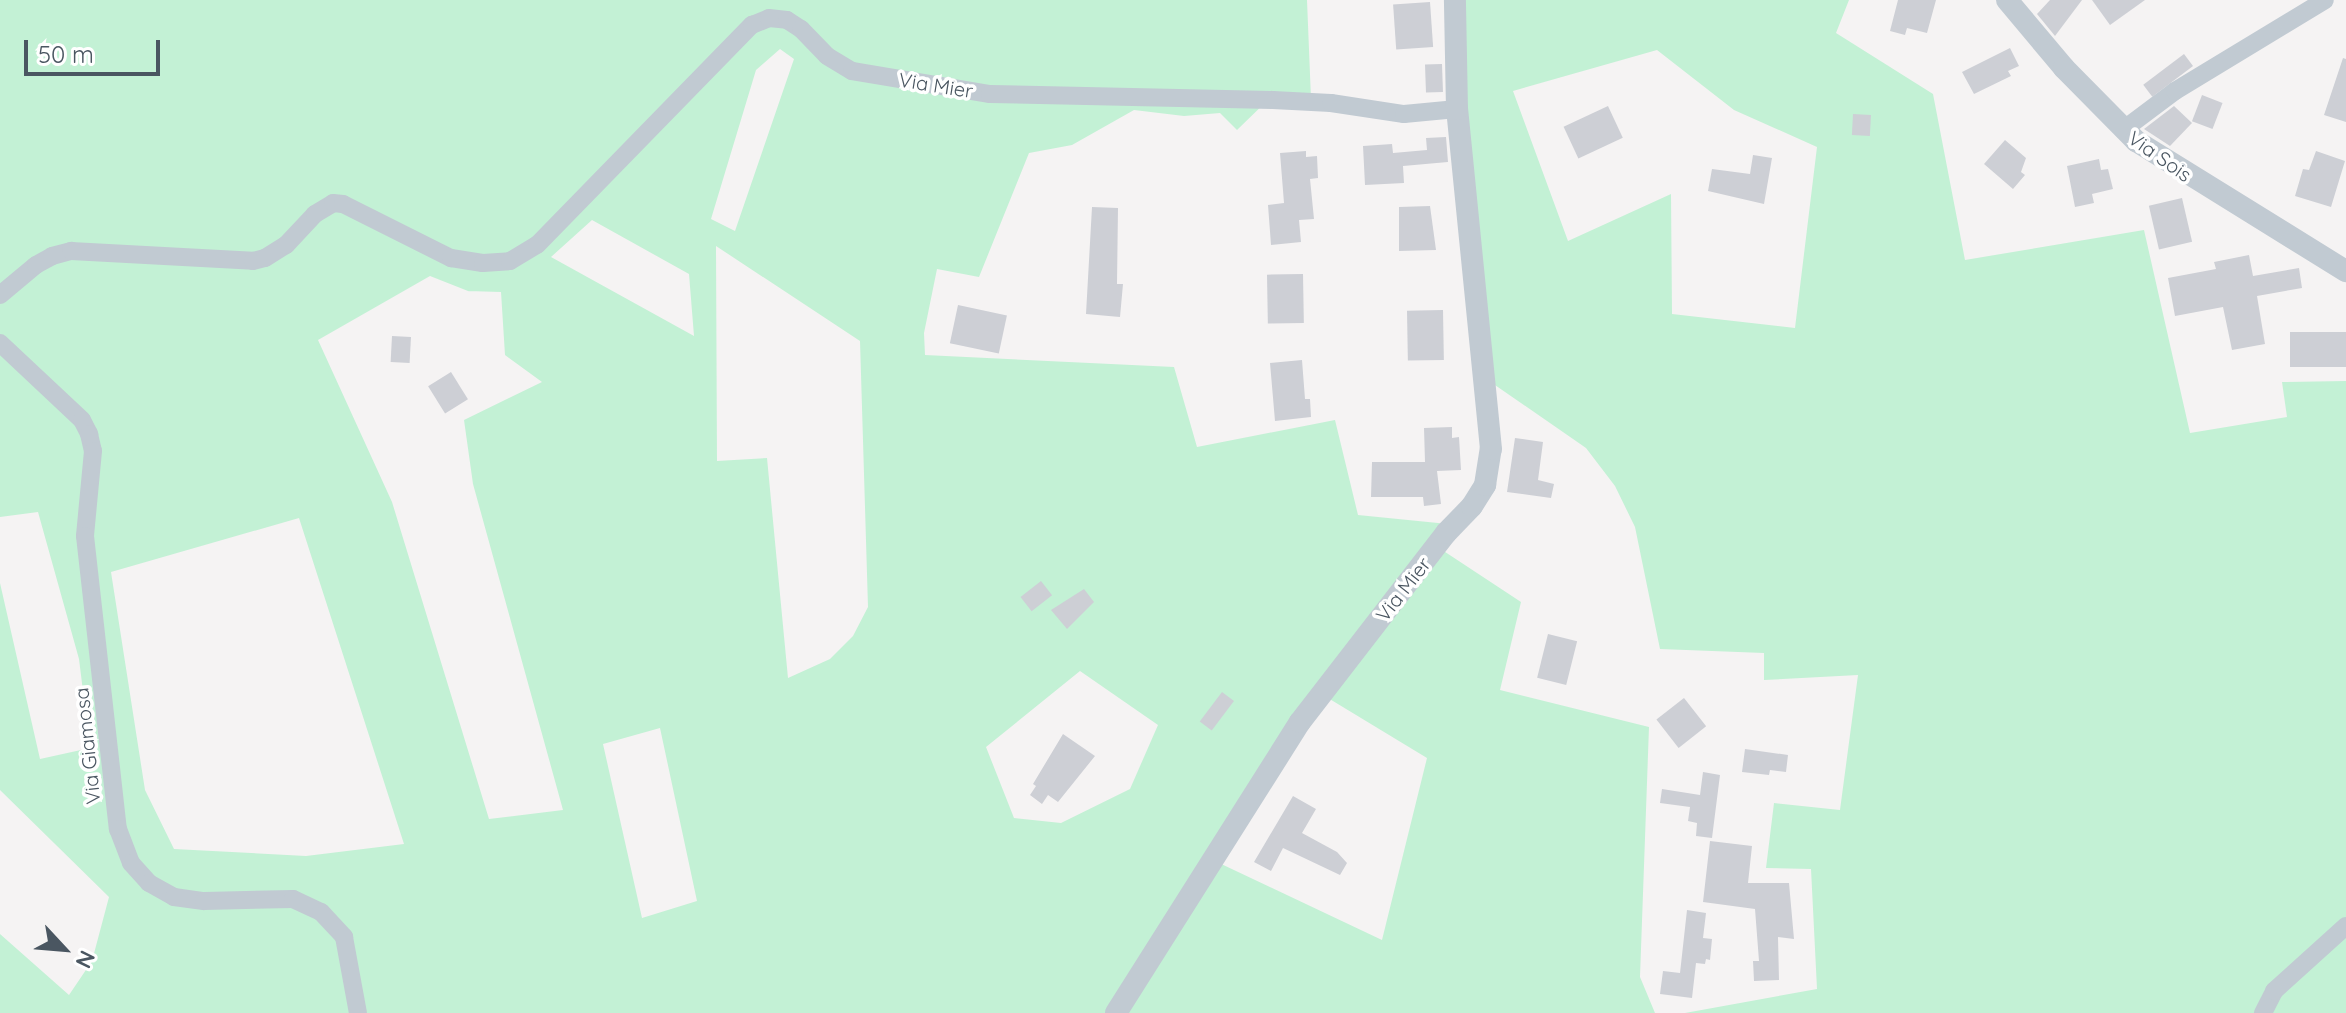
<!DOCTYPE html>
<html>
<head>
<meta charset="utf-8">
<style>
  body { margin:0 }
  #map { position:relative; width:2346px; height:1013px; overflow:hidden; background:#f5f3f3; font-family:Quicksand,sans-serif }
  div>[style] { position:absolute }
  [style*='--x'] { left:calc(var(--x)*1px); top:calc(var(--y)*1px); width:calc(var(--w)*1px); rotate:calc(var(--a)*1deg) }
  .green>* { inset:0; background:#c3f1d5 }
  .building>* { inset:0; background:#cdcfd5; transform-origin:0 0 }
  .minor>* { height:18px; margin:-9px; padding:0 9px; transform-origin:9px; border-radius:9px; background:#c1cad2 }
  .tertiary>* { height:22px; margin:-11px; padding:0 11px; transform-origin:11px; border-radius:11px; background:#c1cad2 }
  span { translate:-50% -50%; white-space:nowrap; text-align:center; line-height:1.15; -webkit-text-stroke:7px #fff; paint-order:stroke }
  .street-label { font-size:20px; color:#4a5661 }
  .north { position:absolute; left:24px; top:909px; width:80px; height:80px; -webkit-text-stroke:6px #fff; paint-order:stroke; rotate:116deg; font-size:22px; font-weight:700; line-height:32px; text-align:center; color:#4a5661 }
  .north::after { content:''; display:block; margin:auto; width:28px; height:36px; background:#4a5661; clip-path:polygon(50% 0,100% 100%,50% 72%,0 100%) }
  .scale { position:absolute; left:24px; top:40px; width:136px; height:36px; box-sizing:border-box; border:4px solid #4a5661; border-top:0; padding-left:10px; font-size:24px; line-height:28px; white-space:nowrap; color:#4a5661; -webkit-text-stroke:6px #fff; paint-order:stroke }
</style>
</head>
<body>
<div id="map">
  <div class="green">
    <div style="clip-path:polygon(evenodd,0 0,1307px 0,1311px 99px,1272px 96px,1237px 130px,1220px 113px,1184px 116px,1134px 110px,1072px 145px,1029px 153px,979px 277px,937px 269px,924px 333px,925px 355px,1174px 367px,1197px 447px,1335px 420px,1358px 515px,1448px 524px,1433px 544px,1521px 602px,1500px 690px,1649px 727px,1640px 977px,1655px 1013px,0 1013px,0 934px,69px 995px,92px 961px,109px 897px,0 790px,0 583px,40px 759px,90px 748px,79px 659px,38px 512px,0 517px,0 0,780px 49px,794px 59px,735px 231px,711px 219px,756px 70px,780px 49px,0 0,592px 220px,689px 274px,694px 336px,551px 257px,592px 220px,0 0,716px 246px,860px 341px,868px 607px,853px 636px,830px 659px,788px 678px,767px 458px,717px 461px,716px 246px,0 0,430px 276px,468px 291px,501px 292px,505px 355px,542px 382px,464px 420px,473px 484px,563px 810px,489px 819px,392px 502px,318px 340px,430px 276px,0 0,299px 518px,404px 844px,306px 856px,174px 849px,145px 790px,111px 572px,299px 518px,0 0,1080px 671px,1158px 725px,1130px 789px,1061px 823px,1014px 818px,986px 747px,1080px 671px,0 0,1328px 698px,1427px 758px,1382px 940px,1217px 862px,1328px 698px,0 0,660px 728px,697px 901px,642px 918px,603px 744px,660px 728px)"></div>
    <div style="clip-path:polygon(evenodd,1452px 0,1849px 0,1836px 33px,1933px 94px,1965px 260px,2144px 230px,2190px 433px,2287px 417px,2282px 382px,2346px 381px,2346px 1013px,1685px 1013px,1817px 989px,1811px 869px,1766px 868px,1774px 803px,1840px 810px,1858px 675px,1764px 680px,1764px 653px,1660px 649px,1635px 527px,1615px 486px,1586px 448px,1479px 374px,1452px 0,1657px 50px,1734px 110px,1817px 147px,1795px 328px,1672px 314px,1671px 194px,1568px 241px,1513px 91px,1657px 50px)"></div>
  </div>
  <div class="building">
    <div style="clip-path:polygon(1898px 0,1936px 0,1927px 33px,1907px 28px,1905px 35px,1890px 31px)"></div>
    <div style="clip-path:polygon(2050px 0,2082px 0,2055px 36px,2037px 14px)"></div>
    <div style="clip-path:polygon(2092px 0,2145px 0,2110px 25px)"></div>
    <div style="left:1430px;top:2px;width:45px;height:37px;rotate:86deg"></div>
    <div style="clip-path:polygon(2010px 48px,2019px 66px,2008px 71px,2011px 76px,1974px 94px,1962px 72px)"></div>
    <div style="left:2184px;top:54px;width:15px;height:51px;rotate:53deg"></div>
    <div style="clip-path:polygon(2343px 58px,2346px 59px,2346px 122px,2324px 115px)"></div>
    <div style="left:1442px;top:64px;width:28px;height:17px;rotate:88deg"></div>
    <div style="left:2202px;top:95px;width:22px;height:28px;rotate:21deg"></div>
    <div style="left:1608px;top:106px;width:35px;height:49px;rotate:65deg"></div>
    <div style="clip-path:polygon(2174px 106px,2192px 123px,2170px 146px,2144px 129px)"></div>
    <div style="left:1853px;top:114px;width:18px;height:21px;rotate:3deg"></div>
    <div style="clip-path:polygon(1446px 137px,1448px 162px,1403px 166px,1404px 183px,1365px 185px,1363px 146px,1392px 144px,1393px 153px,1427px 150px,1426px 138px)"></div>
    <div style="clip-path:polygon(2005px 140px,2026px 158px,2021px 172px,2025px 175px,2013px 189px,1984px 164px)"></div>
    <div style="clip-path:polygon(1306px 151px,1306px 157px,1317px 156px,1318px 178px,1310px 179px,1314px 219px,1299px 220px,1301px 242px,1271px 245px,1268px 205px,1284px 203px,1280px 153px)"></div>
    <div style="clip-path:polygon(2316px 151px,2345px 161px,2331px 207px,2295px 196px,2303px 169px,2309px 170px)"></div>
    <div style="clip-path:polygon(1753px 155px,1772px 158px,1764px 204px,1708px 191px,1712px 169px,1750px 174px)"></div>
    <div style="clip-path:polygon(2099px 159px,2101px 170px,2108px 169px,2113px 189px,2092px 194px,2094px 203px,2075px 207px,2067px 166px)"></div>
    <div style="left:2182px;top:198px;width:45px;height:34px;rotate:77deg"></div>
    <div style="clip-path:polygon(1430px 206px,1436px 250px,1399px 251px,1399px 207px)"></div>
    <div style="clip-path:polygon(1092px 207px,1118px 208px,1117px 284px,1123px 284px,1120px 317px,1086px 314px)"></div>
    <div style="clip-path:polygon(2249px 255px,2253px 276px,2299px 268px,2302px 288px,2257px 296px,2265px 344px,2232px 350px,2223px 307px,2175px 316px,2168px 278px,2216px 269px,2214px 262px)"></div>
    <div style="left:1303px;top:274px;width:49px;height:36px;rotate:89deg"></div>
    <div style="left:958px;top:305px;width:50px;height:39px;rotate:12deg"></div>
    <div style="left:1443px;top:310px;width:50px;height:36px;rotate:89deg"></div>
    <div style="left:2346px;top:332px;width:35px;height:56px;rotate:90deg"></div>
    <div style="left:392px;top:336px;width:19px;height:26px;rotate:3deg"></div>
    <div style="clip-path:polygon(1302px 360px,1305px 399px,1310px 399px,1311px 417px,1275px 421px,1270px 363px)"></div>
    <div style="left:451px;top:372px;width:32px;height:27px;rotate:58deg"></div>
    <div style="clip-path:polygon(1452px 427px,1452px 438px,1459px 437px,1461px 470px,1437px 471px,1441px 504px,1424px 506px,1423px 497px,1371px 497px,1372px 462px,1425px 462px,1424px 428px)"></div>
    <div style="clip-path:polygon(1515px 438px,1543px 442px,1538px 480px,1554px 484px,1551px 498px,1507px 492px)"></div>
    <div style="left:1041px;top:581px;width:18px;height:26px;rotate:52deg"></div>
    <div style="clip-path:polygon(1084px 589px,1094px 602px,1067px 629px,1051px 610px)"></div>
    <div style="left:1548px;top:634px;width:30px;height:45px;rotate:14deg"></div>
    <div style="left:1222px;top:692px;width:15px;height:37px;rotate:37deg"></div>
    <div style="left:1684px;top:698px;width:36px;height:35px;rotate:52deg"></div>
    <div style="clip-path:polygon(1063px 734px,1095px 756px,1058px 802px,1048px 795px,1042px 804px,1030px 795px,1036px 786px,1033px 784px)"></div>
    <div style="clip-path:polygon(1745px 749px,1788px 755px,1786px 772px,1770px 770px,1769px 775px,1742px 772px)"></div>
    <div style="clip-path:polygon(1703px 772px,1720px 775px,1712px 838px,1696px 836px,1697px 823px,1688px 821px,1690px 807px,1660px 803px,1662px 789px,1700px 795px)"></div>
    <div style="clip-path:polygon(1293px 796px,1316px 809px,1302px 833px,1337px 852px,1347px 863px,1340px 875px,1283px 848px,1271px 871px,1254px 862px)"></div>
    <div style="clip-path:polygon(1710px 841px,1752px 846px,1748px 883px,1789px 883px,1794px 939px,1778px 937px,1779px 980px,1754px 981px,1753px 961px,1759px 961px,1755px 909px,1703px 902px)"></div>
    <div style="clip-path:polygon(1687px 910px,1706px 913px,1703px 938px,1712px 939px,1710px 960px,1706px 959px,1705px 964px,1696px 963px,1692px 998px,1660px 994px,1663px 971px,1680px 973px)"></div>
  </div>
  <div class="minor">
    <div style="--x:2123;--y:130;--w:65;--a:-36.9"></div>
    <div style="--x:2175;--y:91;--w:175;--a:-31.2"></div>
    <div style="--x:0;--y:295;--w:47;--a:-39.8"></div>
    <div style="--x:36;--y:265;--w:18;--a:-29"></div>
    <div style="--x:52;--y:256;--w:20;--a:-15"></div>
    <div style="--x:71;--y:251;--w:182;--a:3.1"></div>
    <div style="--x:253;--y:261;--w:12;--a:-14"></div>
    <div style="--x:265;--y:258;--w:25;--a:-32"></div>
    <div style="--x:286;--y:245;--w:42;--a:-46.9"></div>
    <div style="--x:315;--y:214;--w:21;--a:-31"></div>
    <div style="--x:333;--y:203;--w:10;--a:6"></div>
    <div style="--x:343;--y:204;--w:121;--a:26.6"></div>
    <div style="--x:451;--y:258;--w:32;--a:9"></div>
    <div style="--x:483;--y:263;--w:27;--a:-4"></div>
    <div style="--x:510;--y:261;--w:31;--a:-31"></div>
    <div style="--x:537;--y:245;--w:308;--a:-45.7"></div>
    <div style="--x:752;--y:25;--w:18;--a:-22"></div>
    <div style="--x:769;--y:18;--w:18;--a:6"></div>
    <div style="--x:787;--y:20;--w:17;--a:33"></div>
    <div style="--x:801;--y:29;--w:37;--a:46"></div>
    <div style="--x:827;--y:56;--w:29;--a:31"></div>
    <div style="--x:852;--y:71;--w:140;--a:9.5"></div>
    <div style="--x:990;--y:94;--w:283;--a:1.2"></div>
    <div style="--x:1273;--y:100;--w:58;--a:3"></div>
    <div style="--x:1331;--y:103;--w:74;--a:8.6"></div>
    <div style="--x:1404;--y:114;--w:53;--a:-5.4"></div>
    <div style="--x:0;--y:343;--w:112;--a:43.2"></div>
    <div style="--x:82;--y:420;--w:16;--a:63"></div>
    <div style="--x:89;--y:434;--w:17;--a:77"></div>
    <div style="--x:93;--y:451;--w:85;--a:95.4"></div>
    <div style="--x:85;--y:536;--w:295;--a:83.6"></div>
    <div style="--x:118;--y:829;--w:36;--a:69"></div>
    <div style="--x:131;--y:863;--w:27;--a:48"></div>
    <div style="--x:149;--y:883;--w:29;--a:29"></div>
    <div style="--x:174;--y:897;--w:30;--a:8"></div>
    <div style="--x:204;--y:901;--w:89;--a:-1.3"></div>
    <div style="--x:293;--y:899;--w:31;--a:25"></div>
    <div style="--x:321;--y:912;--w:34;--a:47"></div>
    <div style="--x:344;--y:937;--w:77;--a:79.6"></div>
    <div style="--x:2263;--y:1013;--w:25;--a:-63"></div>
    <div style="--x:2274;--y:991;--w:97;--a:-42.1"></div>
  </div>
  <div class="tertiary">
    <div style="--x:2007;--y:0;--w:89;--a:50"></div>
    <div style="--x:2064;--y:68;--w:103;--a:45.4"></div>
    <div style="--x:2136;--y:141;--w:247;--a:31.8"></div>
    <div style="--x:1116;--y:1013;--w:344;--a:-57.7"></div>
    <div style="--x:1300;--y:722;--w:239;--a:-52.3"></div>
    <div style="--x:1446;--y:533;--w:37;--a:-46"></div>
    <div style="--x:1472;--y:506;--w:25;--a:-58"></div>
    <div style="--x:1485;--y:485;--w:36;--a:-81"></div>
    <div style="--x:1491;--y:449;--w:342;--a:-95.7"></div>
    <div style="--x:1457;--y:109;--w:109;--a:-91.1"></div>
  </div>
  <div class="street-label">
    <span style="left:936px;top:85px;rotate:9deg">Via Mier</span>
    <span style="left:2160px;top:156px;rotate:35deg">Via Sois</span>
    <span style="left:1403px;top:589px;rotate:-52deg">Via Mier</span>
    <span style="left:87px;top:746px;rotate:-96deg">Via Giamosa</span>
  </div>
  <div class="north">N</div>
  <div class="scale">50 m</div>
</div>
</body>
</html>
